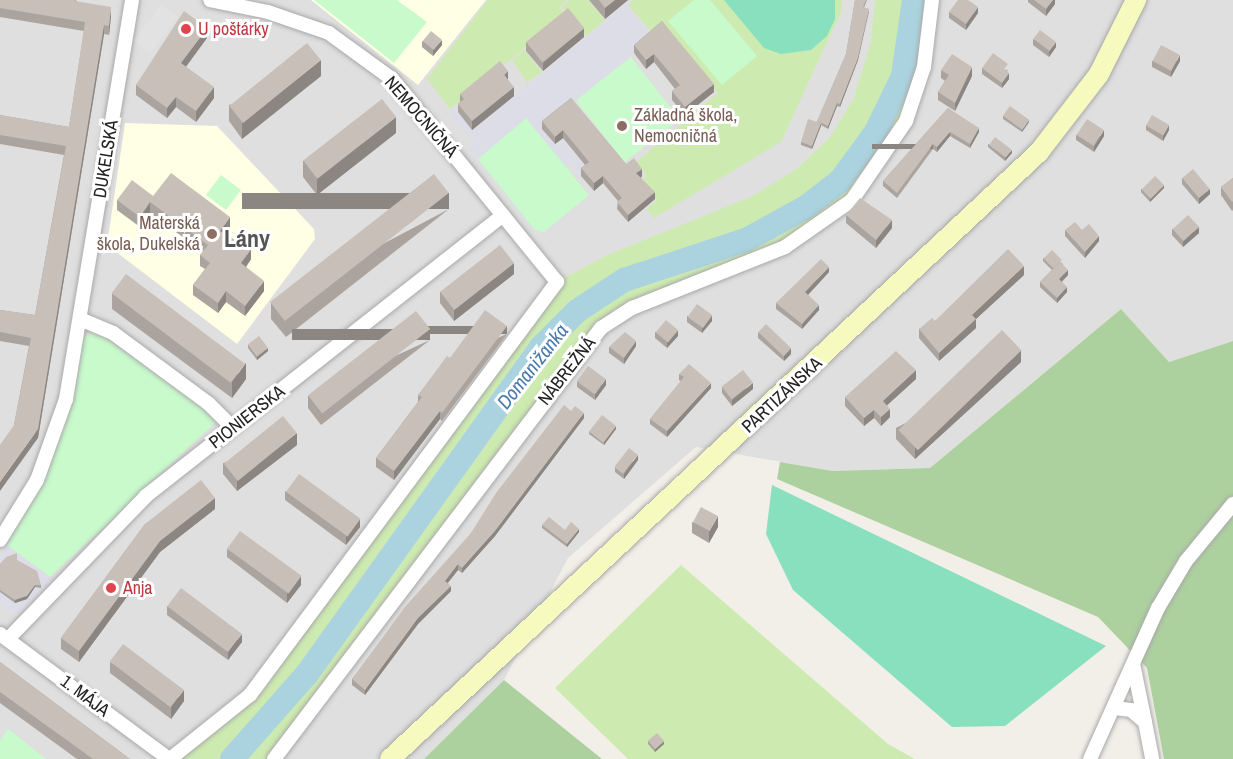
<!DOCTYPE html>
<html>
<head>
<meta charset="utf-8">
<style>
  body { margin:0 }
  #map { position:relative; width:1233px; height:759px; overflow:hidden; background:#f2efe9; font-family:"Archivo Narrow",sans-serif }
  div>[style] { position:absolute }
  [style*='--x'] { left:calc(var(--x)*1px); top:calc(var(--y)*1px); width:calc(var(--w)*1px); rotate:calc(var(--a)*1deg) }
  .residential>* { inset:0; background:#e0dfdf }
  .education>* { inset:0; background:#ffffe5 }
  .grass>* { inset:0; background:#cdebb0 }
  .forest>* { inset:0; background:#add19e }
  .park>* { inset:0; background:#c8facc; transform-origin:0 0 }
  .pitch>* { inset:0; background:#88e0be }
  .parking>* { inset:0; background:#e2e2e2; transform-origin:0 0 }
  .plaza>* { inset:0; background:#dddde8 }
  .river>* { height:24px; margin:-12px; padding:0 12px; transform-origin:12px; border-radius:12px; background:#aad3df }
  .roads { filter:drop-shadow(0 0 2px #a9a9a9) drop-shadow(0 0 2px #a9a9a9) }
  .street>* { height:14px; margin:-7px; padding:0 7px; transform-origin:7px; border-radius:7px; background:#fff }
  .secondary>* { height:20px; margin:-10px; padding:0 10px; transform-origin:10px; border-radius:10px; background:#f7fabf }
  .wall>* { inset:0; background:#aba49e }
  .shaded-wall>* { inset:0; background:#8b8681; transform-origin:0 0 }
  .building>* { inset:0; background:#c7bfb8; transform-origin:0 0 }
  .dots>* { width:16px; height:16px; translate:-50% -50%; box-sizing:border-box; border:3px solid #fff; border-radius:50% }
  span { translate:-50% -50%; white-space:nowrap; text-align:center; line-height:1.15; -webkit-text-stroke:6px #fff; paint-order:stroke }
  .health-label { font-size:18px; color:#be3a42 }
  .left { translate:0 -50%; text-align:left }
  .education-label { font-size:18px; color:#785e54 }
  .right { translate:-100% -50%; text-align:right }
  .street-label { font-size:18px; color:#222 }
  .water-label { font-size:20px; color:#4a7aab; font-style:italic }
  .district-label { font-size:24px; color:#555; font-weight:700 }
</style>
</head>
<body>
<div id="map">
  <div class="residential">
    <div style="clip-path:polygon(0 0,1233px 0,1233px 341px,1169px 362px,1121px 309px,930px 468px,833px 471px,696px 447px,568px 558px,504px 680px,424px 759px,0 759px)"></div>
  </div>
  <div class="education">
    <div style="clip-path:polygon(311px 0,486px 0,418px 85px)"></div>
    <div style="clip-path:polygon(125px 123px,217px 126px,314px 229px,315px 239px,237px 344px,107px 245px)"></div>
  </div>
  <div class="grass">
    <div style="clip-path:polygon(488px 0,567px 0,560px 7px,565px 15px,450px 109px,427px 79px)"></div>
    <div style="clip-path:polygon(570px 0,588px 0,605px 20px,586px 36px,562px 7px)"></div>
    <div style="clip-path:polygon(634px 0,842px 0,841px 12px,781px 142px,654px 218px,647px 209px,658px 199px,637px 185px,647px 176px,636px 162px,718px 93px,662px 27px,653px 34px,628px 5px)"></div>
    <div style="clip-path:polygon(875px 0,932px 0,906px 121px,852px 200px,785px 247px,601px 328px,274px 759px,183px 759px,176px 754px,250px 695px,557px 282px,607px 255px,751px 197px,798px 168px,831px 136px,854px 98px,871px 42px)"></div>
    <div style="clip-path:polygon(524px 50px,542px 72px,527px 82px,512px 60px)"></div>
    <div style="clip-path:polygon(681px 565px,888px 744px,915px 759px,628px 759px,555px 688px)"></div>
  </div>
  <div class="forest">
    <div style="clip-path:polygon(1121px 309px,1169px 362px,1233px 341px,1233px 759px,1164px 759px,1147px 668px,1098px 617px,777px 479px,780px 462px,833px 471px,930px 468px)"></div>
    <div style="clip-path:polygon(504px 680px,602px 759px,424px 759px)"></div>
  </div>
  <div class="park">
    <div style="clip-path:polygon(314px 0,397px 0,427px 22px,394px 63px)"></div>
    <div style="clip-path:polygon(694px 0,710px 0,757px 56px,722px 85px,668px 21px)"></div>
    <div style="left:631px;top:57px;width:79px;height:70px;rotate:52deg"></div>
    <div style="clip-path:polygon(526px 118px,589px 195px,544px 232px,535px 230px,478px 159px)"></div>
    <div style="left:221px;top:175px;width:25px;height:25px;rotate:37deg"></div>
    <div style="clip-path:polygon(95px 331px,202px 405px,217px 421px,50px 577px,7px 545px,37px 487px,82px 338px)"></div>
    <div style="clip-path:polygon(8px 729px,46px 759px,0 759px,0 741px)"></div>
  </div>
  <div class="pitch">
    <div style="clip-path:polygon(724px 0,835px 0,835px 19px,827px 36px,811px 50px,781px 54px,764px 48px)"></div>
    <div style="clip-path:polygon(772px 485px,1106px 646px,1005px 726px,952px 727px,793px 590px,766px 534px)"></div>
  </div>
  <div class="parking">
    <div style="left:161px;top:4px;width:21px;height:46px;rotate:37deg"></div>
  </div>
  <div class="plaza">
    <div style="clip-path:polygon(626px 4px,653px 37px,543px 128px,555px 144px,563px 138px,589px 169px,581px 175px,571px 164px,566px 167px,526px 118px,478px 159px,470px 149px,474px 142px,449px 112px,454px 108px,473px 130px)"></div>
    <div style="clip-path:polygon(7px 545px,54px 580px,18px 613px,0 605px,0 556px)"></div>
  </div>
  <div class="river">
    <div style="--x:232;--y:759;--w:113;--a:-48.6"></div>
    <div style="--x:307;--y:674;--w:402;--a:-54.4"></div>
    <div style="--x:541;--y:347;--w:51;--a:-45"></div>
    <div style="--x:577;--y:311;--w:56;--a:-33.4"></div>
    <div style="--x:624;--y:280;--w:128;--a:-18.2"></div>
    <div style="--x:746;--y:240;--w:68;--a:-28.8"></div>
    <div style="--x:806;--y:207;--w:43;--a:-37.4"></div>
    <div style="--x:840;--y:181;--w:61;--a:-53.7"></div>
    <div style="--x:876;--y:132;--w:62;--a:-64.3"></div>
    <div style="--x:903;--y:76;--w:77;--a:-81.8"></div>
  </div>
  <div class="roads">
    <div class="street">
      <div style="--x:80;--y:319;--w:36;--a:23"></div>
      <div style="--x:113;--y:333;--w:118;--a:36.4"></div>
      <div style="--x:208;--y:403;--w:35;--a:45"></div>
      <div style="--x:0;--y:540;--w:70;--a:-58.3"></div>
      <div style="--x:37;--y:480;--w:86;--a:-70.3"></div>
      <div style="--x:66;--y:399;--w:404;--a:-80.6"></div>
      <div style="--x:0;--y:634;--w:210;--a:36.5"></div>
      <div style="--x:8;--y:639;--w:199;--a:-46"></div>
      <div style="--x:146;--y:496;--w:454;--a:-38.2"></div>
      <div style="--x:1133;--y:664;--w:59;--a:78.3"></div>
      <div style="--x:1115;--y:708;--w:16;--a:7"></div>
      <div style="--x:1131;--y:710;--w:18;--a:41"></div>
      <div style="--x:1145;--y:722;--w:38;--a:79"></div>
      <div style="--x:170;--y:759;--w:102;--a:-38.7"></div>
      <div style="--x:250;--y:695;--w:515;--a:-53.38"></div>
      <div style="--x:557;--y:282;--w:262;--a:-129.1"></div>
      <div style="--x:392;--y:79;--w:78;--a:-143.9"></div>
      <div style="--x:329;--y:33;--w:65;--a:-161"></div>
      <div style="--x:268;--y:12;--w:59;--a:-168.3"></div>
      <div style="--x:274;--y:759;--w:541;--a:-52.81"></div>
      <div style="--x:601;--y:328;--w:37;--a:-33"></div>
      <div style="--x:632;--y:308;--w:165;--a:-21.7"></div>
      <div style="--x:785;--y:247;--w:82;--a:-35"></div>
      <div style="--x:852;--y:200;--w:96;--a:-55.6"></div>
      <div style="--x:906;--y:121;--w:57;--a:-71.6"></div>
      <div style="--x:924;--y:67;--w:67;--a:-83.2"></div>
      <div style="--x:1090;--y:759;--w:166;--a:-65.8"></div>
      <div style="--x:1158;--y:608;--w:55;--a:-59.2"></div>
      <div style="--x:1186;--y:561;--w:74;--a:-50.5"></div>
    </div>
    <div class="secondary">
      <div style="--x:390;--y:759;--w:889;--a:-43.08"></div>
      <div style="--x:1039;--y:152;--w:98;--a:-52.4"></div>
      <div style="--x:1099;--y:74;--w:83;--a:-63.4"></div>
    </div>
  </div>
  <div class="wall">
    <div style="clip-path:polygon(0 0,76px 0,76px 1px,111px 16px,109px 35px,104px 34px,38px 438px,14px 425px,29px 346px,0 341px,0 310px,35px 315px,64px 155px,0 144px,0 115px,69px 127px,84px 31px,0 17px)"></div>
    <div style="clip-path:polygon(589px 0,628px 0,605px 19px)"></div>
    <div style="clip-path:polygon(855px 0,867px 0,864px 8px,869px 12px,858px 60px,840px 107px,837px 106px,828px 129px,821px 125px,812px 149px,801px 145px,801px 142px,817px 122px,846px 54px)"></div>
    <div style="clip-path:polygon(1028px 0,1055px 0,1055px 4px,1046px 16px,1028px 2px)"></div>
    <div style="clip-path:polygon(949px 12px,978px 13px,966px 30px,949px 18px)"></div>
    <div style="clip-path:polygon(662px 21px,714px 92px,685px 115px,672px 100px,672px 91px,675px 89px,654px 62px,646px 69px,634px 53px,634px 45px)"></div>
    <div style="clip-path:polygon(584px 37px,543px 71px,526px 51px,526px 42px)"></div>
    <div style="clip-path:polygon(207px 38px,186px 67px,214px 98px,196px 122px,176px 107px,167px 118px,136px 95px,136px 85px)"></div>
    <div style="clip-path:polygon(1033px 39px,1056px 47px,1049px 57px,1033px 45px)"></div>
    <div style="clip-path:polygon(422px 41px,442px 45px,433px 56px,422px 47px)"></div>
    <div style="clip-path:polygon(1152px 61px,1180px 61px,1171px 77px,1152px 67px)"></div>
    <div style="clip-path:polygon(982px 68px,1008px 70px,1007px 71px,1009px 79px,1002px 88px,982px 74px)"></div>
    <div style="clip-path:polygon(941px 70px,972px 76px,955px 111px,938px 100px,938px 92px,945px 81px,941px 78px)"></div>
    <div style="clip-path:polygon(321px 76px,242px 139px,229px 121px,229px 105px)"></div>
    <div style="clip-path:polygon(460px 94px,514px 96px,472px 130px,458px 112px,458px 104px,460px 102px)"></div>
    <div style="clip-path:polygon(571px 98px,626px 164px,642px 176px,641px 178px,655px 199px,628px 222px,617px 209px,618px 201px,603px 183px,594px 191px,581px 176px,581px 168px,585px 165px,563px 138px,555px 144px,542px 129px,542px 121px)"></div>
    <div style="clip-path:polygon(948px 108px,979px 132px,970px 148px,950px 136px,937px 152px,933px 149px,897px 198px,883px 186px,883px 181px)"></div>
    <div style="clip-path:polygon(1003px 116px,1029px 122px,1022px 132px,1003px 119px)"></div>
    <div style="clip-path:polygon(1146px 125px,1169px 130px,1163px 141px,1146px 130px)"></div>
    <div style="clip-path:polygon(396px 133px,317px 195px,303px 177px,303px 161px)"></div>
    <div style="clip-path:polygon(1076px 135px,1104px 136px,1094px 152px,1076px 140px)"></div>
    <div style="clip-path:polygon(988px 144px,1012px 153px,1005px 161px,988px 147px)"></div>
    <div style="clip-path:polygon(1182px 178px,1210px 194px,1199px 204px,1182px 184px)"></div>
    <div style="clip-path:polygon(1233px 178px,1233px 210px,1232px 211px,1221px 195px,1221px 187px)"></div>
    <div style="clip-path:polygon(1164px 188px,1150px 202px,1141px 192px,1141px 189px)"></div>
    <div style="clip-path:polygon(153px 196px,230px 227px,225px 234px,251px 259px,246px 267px,264px 291px,245px 316px,226px 302px,218px 313px,193px 295px,193px 285px,205px 269px,200px 266px,200px 255px,203px 252px,150px 213px,140px 227px,117px 210px,117px 200px)"></div>
    <div style="clip-path:polygon(449px 209px,286px 337px,271px 319px,271px 303px)"></div>
    <div style="clip-path:polygon(846px 215px,892px 228px,876px 248px,846px 223px)"></div>
    <div style="clip-path:polygon(1172px 229px,1199px 233px,1183px 247px,1172px 235px)"></div>
    <div style="clip-path:polygon(1065px 230px,1099px 241px,1085px 258px,1065px 236px)"></div>
    <div style="clip-path:polygon(1043px 258px,1062px 263px,1068px 275px,1062px 282px,1067px 292px,1057px 303px,1040px 287px,1040px 282px,1052px 270px,1043px 261px)"></div>
    <div style="clip-path:polygon(829px 272px,808px 295px,819px 310px,802px 329px,776px 309px,776px 303px)"></div>
    <div style="clip-path:polygon(514px 274px,454px 321px,440px 303px,440px 292px)"></div>
    <div style="clip-path:polygon(1024px 275px,976px 319px,976px 328px,939px 361px,919px 338px,919px 329px)"></div>
    <div style="clip-path:polygon(112px 293px,246px 379px,232px 398px,112px 309px)"></div>
    <div style="clip-path:polygon(687px 316px,712px 321px,702px 333px,687px 322px)"></div>
    <div style="clip-path:polygon(655px 332px,678px 336px,667px 348px,655px 338px)"></div>
    <div style="clip-path:polygon(758px 332px,791px 354px,784px 361px,758px 338px)"></div>
    <div style="clip-path:polygon(507px 334px,442px 421px,440px 419px,394px 480px,376px 467px,376px 458px,418px 402px,418px 395px,450px 358px)"></div>
    <div style="clip-path:polygon(430px 340px,321px 425px,308px 408px,308px 396px)"></div>
    <div style="clip-path:polygon(248px 345px,268px 351px,257px 360px,248px 348px)"></div>
    <div style="clip-path:polygon(636px 346px,624px 364px,609px 353px,609px 347px)"></div>
    <div style="clip-path:polygon(1021px 362px,915px 459px,896px 439px,896px 428px)"></div>
    <div style="clip-path:polygon(679px 374px,711px 388px,667px 437px,650px 424px,650px 419px,681px 381px,679px 380px)"></div>
    <div style="clip-path:polygon(916px 379px,887px 405px,890px 417px,881px 426px,874px 418px,864px 426px,845px 406px,845px 397px)"></div>
    <div style="clip-path:polygon(577px 381px,606px 385px,595px 400px,577px 387px)"></div>
    <div style="clip-path:polygon(722px 387px,753px 389px,732px 406px,722px 393px)"></div>
    <div style="clip-path:polygon(571px 411px,584px 418px,495px 536px,462px 573px,458px 570px,448px 583px,451px 591px,418px 624px,365px 695px,352px 685px,352px 679px)"></div>
    <div style="clip-path:polygon(616px 429px,604px 445px,589px 434px,589px 431px)"></div>
    <div style="clip-path:polygon(297px 445px,237px 491px,223px 474px,223px 463px)"></div>
    <div style="clip-path:polygon(638px 460px,624px 479px,615px 472px,615px 467px)"></div>
    <div style="clip-path:polygon(285px 491px,360px 527px,346px 545px,285px 500px)"></div>
    <div style="clip-path:polygon(215px 509px,160px 552px,79px 662px,61px 649px,61px 638px,145px 524px)"></div>
    <div style="clip-path:polygon(692px 522px,718px 527px,709px 543px,692px 533px)"></div>
    <div style="clip-path:polygon(542px 525px,565px 530px,579px 532px,567px 547px,542px 528px)"></div>
    <div style="clip-path:polygon(227px 549px,301px 585px,287px 603px,227px 557px)"></div>
    <div style="clip-path:polygon(17px 560px,41px 585px,41px 588px,35px 587px,27px 599px,15px 603px,0 592px,0 564px)"></div>
    <div style="clip-path:polygon(167px 606px,242px 642px,228px 660px,167px 615px)"></div>
    <div style="clip-path:polygon(0 662px,130px 759px,77px 759px,0 703px)"></div>
    <div style="clip-path:polygon(110px 662px,184px 701px,171px 719px,110px 673px)"></div>
    <div style="clip-path:polygon(648px 741px,664px 744px,655px 752px,648px 744px)"></div>
  </div>
  <div class="shaded-wall">
    <div style="clip-path:polygon(615px 0,628px 0,605px 19px,605px 8px)"></div>
    <div style="clip-path:polygon(1053px 0,1055px 0,1055px 4px,1046px 16px,1046px 9px)"></div>
    <div style="clip-path:polygon(111px 7px,111px 16px,109px 35px,109px 26px)"></div>
    <div style="clip-path:polygon(978px 7px,978px 13px,966px 30px,966px 24px)"></div>
    <div style="clip-path:polygon(869px 9px,858px 60px,840px 107px,840px 104px)"></div>
    <div style="clip-path:polygon(104px 25px,104px 34px,38px 438px,0 491px,0 482px,38px 429px)"></div>
    <div style="clip-path:polygon(207px 28px,207px 38px,181px 73px,181px 63px)"></div>
    <div style="clip-path:polygon(584px 28px,584px 37px,543px 71px,543px 63px)"></div>
    <div style="clip-path:polygon(442px 40px,442px 45px,433px 56px,433px 50px)"></div>
    <div style="clip-path:polygon(1056px 42px,1056px 47px,1049px 57px,1049px 52px)"></div>
    <div style="clip-path:polygon(654px 54px,654px 62px,646px 69px,646px 60px)"></div>
    <div style="clip-path:polygon(1180px 55px,1180px 61px,1171px 77px,1171px 72px)"></div>
    <div style="clip-path:polygon(321px 60px,321px 76px,242px 139px,242px 123px)"></div>
    <div style="clip-path:polygon(972px 67px,972px 76px,955px 111px,955px 103px)"></div>
    <div style="clip-path:polygon(508px 71px,508px 80px,504px 75px)"></div>
    <div style="clip-path:polygon(1009px 73px,1009px 79px,1002px 88px,1002px 83px)"></div>
    <div style="clip-path:polygon(714px 84px,714px 92px,685px 115px,685px 107px)"></div>
    <div style="clip-path:polygon(214px 87px,214px 98px,196px 122px,196px 111px)"></div>
    <div style="clip-path:polygon(514px 87px,514px 96px,472px 130px,472px 121px)"></div>
    <div style="clip-path:polygon(176px 97px,176px 107px,167px 118px,167px 108px)"></div>
    <div style="clip-path:polygon(837px 103px,837px 106px,828px 129px,828px 126px)"></div>
    <div style="clip-path:polygon(396px 117px,396px 133px,317px 195px,317px 179px)"></div>
    <div style="clip-path:polygon(1029px 120px,1029px 122px,1022px 132px,1022px 129px)"></div>
    <div style="clip-path:polygon(821px 123px,821px 126px,812px 149px,812px 146px)"></div>
    <div style="clip-path:polygon(1169px 125px,1169px 130px,1163px 141px,1163px 135px)"></div>
    <div style="clip-path:polygon(979px 128px,979px 132px,970px 148px,970px 144px)"></div>
    <div style="clip-path:polygon(563px 130px,563px 138px,555px 144px,555px 137px)"></div>
    <div style="clip-path:polygon(1104px 130px,1104px 136px,1094px 152px,1094px 147px)"></div>
    <div style="clip-path:polygon(950px 132px,950px 136px,937px 152px,937px 147px)"></div>
    <div style="left:933px;top:144px;width:5px;height:61px;rotate:90deg"></div>
    <div style="clip-path:polygon(1012px 150px,1012px 153px,1005px 161px,1005px 158px)"></div>
    <div style="clip-path:polygon(642px 169px,642px 176px,636px 181px,636px 173px)"></div>
    <div style="clip-path:polygon(603px 176px,603px 183px,594px 191px,594px 183px)"></div>
    <div style="clip-path:polygon(1164px 185px,1164px 188px,1150px 202px,1150px 199px)"></div>
    <div style="clip-path:polygon(1210px 189px,1210px 194px,1199px 204px,1199px 198px)"></div>
    <div style="clip-path:polygon(655px 192px,655px 199px,628px 222px,628px 215px)"></div>
    <div style="left:449px;top:193px;width:16px;height:207px;rotate:90deg"></div>
    <div style="clip-path:polygon(150px 202px,150px 213px,140px 227px,140px 217px)"></div>
    <div style="clip-path:polygon(230px 217px,230px 227px,220px 241px,220px 231px)"></div>
    <div style="clip-path:polygon(892px 220px,892px 228px,876px 248px,876px 240px)"></div>
    <div style="clip-path:polygon(1199px 227px,1199px 233px,1183px 247px,1183px 241px)"></div>
    <div style="clip-path:polygon(1099px 236px,1099px 241px,1085px 258px,1085px 252px)"></div>
    <div style="clip-path:polygon(251px 249px,251px 259px,241px 274px,241px 263px)"></div>
    <div style="clip-path:polygon(514px 263px,514px 274px,454px 321px,454px 310px)"></div>
    <div style="clip-path:polygon(1024px 266px,1024px 275px,976px 319px,976px 328px,939px 361px,939px 353px,972px 315px)"></div>
    <div style="clip-path:polygon(829px 267px,829px 272px,805px 298px,805px 292px)"></div>
    <div style="clip-path:polygon(1068px 270px,1068px 275px,1059px 284px,1059px 279px)"></div>
    <div style="clip-path:polygon(264px 281px,264px 291px,245px 316px,245px 306px)"></div>
    <div style="clip-path:polygon(1067px 287px,1067px 292px,1057px 303px,1057px 298px)"></div>
    <div style="clip-path:polygon(226px 291px,226px 302px,218px 313px,218px 303px)"></div>
    <div style="clip-path:polygon(819px 305px,819px 310px,802px 329px,802px 324px)"></div>
    <div style="clip-path:polygon(712px 315px,712px 321px,702px 333px,702px 328px)"></div>
    <div style="left:507px;top:326px;width:8px;height:109px;rotate:90deg"></div>
    <div style="left:430px;top:329px;width:11px;height:138px;rotate:90deg"></div>
    <div style="clip-path:polygon(678px 330px,678px 336px,667px 348px,667px 342px)"></div>
    <div style="clip-path:polygon(636px 341px,636px 346px,624px 364px,624px 358px)"></div>
    <div style="clip-path:polygon(268px 348px,268px 351px,257px 360px,257px 357px)"></div>
    <div style="clip-path:polygon(791px 348px,791px 354px,784px 361px,784px 356px)"></div>
    <div style="clip-path:polygon(1021px 350px,1021px 362px,915px 459px,915px 448px)"></div>
    <div style="clip-path:polygon(246px 363px,246px 379px,232px 398px,232px 382px)"></div>
    <div style="clip-path:polygon(916px 370px,916px 379px,883px 409px,883px 401px)"></div>
    <div style="clip-path:polygon(606px 379px,606px 385px,595px 400px,595px 395px)"></div>
    <div style="clip-path:polygon(711px 383px,711px 388px,667px 437px,667px 431px)"></div>
    <div style="clip-path:polygon(753px 383px,753px 389px,732px 406px,732px 400px)"></div>
    <div style="clip-path:polygon(890px 409px,890px 417px,881px 426px,881px 417px)"></div>
    <div style="clip-path:polygon(874px 410px,874px 418px,864px 426px,864px 418px)"></div>
    <div style="clip-path:polygon(440px 411px,440px 419px,394px 480px,394px 471px)"></div>
    <div style="clip-path:polygon(584px 413px,584px 418px,495px 536px,462px 573px,462px 568px)"></div>
    <div style="clip-path:polygon(616px 426px,616px 429px,604px 445px,604px 442px)"></div>
    <div style="clip-path:polygon(297px 433px,297px 445px,237px 491px,237px 480px)"></div>
    <div style="clip-path:polygon(638px 455px,638px 460px,624px 479px,624px 474px)"></div>
    <div style="clip-path:polygon(215px 498px,215px 509px,160px 552px,79px 662px,79px 651px,160px 541px)"></div>
    <div style="clip-path:polygon(718px 516px,718px 527px,709px 543px,709px 532px)"></div>
    <div style="clip-path:polygon(360px 519px,360px 527px,346px 545px,346px 537px)"></div>
    <div style="clip-path:polygon(579px 529px,579px 532px,567px 547px,567px 544px)"></div>
    <div style="clip-path:polygon(458px 564px,458px 570px,445px 586px,445px 581px)"></div>
    <div style="clip-path:polygon(301px 576px,301px 585px,287px 603px,287px 594px)"></div>
    <div style="clip-path:polygon(35px 585px,35px 587px,27px 599px,15px 603px,15px 600px)"></div>
    <div style="clip-path:polygon(451px 586px,451px 591px,418px 624px,365px 695px,365px 690px,418px 618px)"></div>
    <div style="clip-path:polygon(242px 634px,242px 642px,228px 660px,228px 652px)"></div>
    <div style="clip-path:polygon(184px 690px,184px 701px,171px 719px,171px 707px)"></div>
    <div style="clip-path:polygon(664px 741px,664px 744px,655px 752px,655px 749px)"></div>
  </div>
  <div class="building">
    <div style="clip-path:polygon(0 0,75px 0,75px 1px,111px 7px,109px 26px,104px 25px,38px 429px,0 482px,0 445px,14px 425px,31px 338px,0 332px,0 310px,35px 315px,66px 146px,0 135px,0 115px,69px 127px,85px 22px,0 8px)"></div>
    <div style="clip-path:polygon(599px 0,615px 0,605px 8px)"></div>
    <div style="clip-path:polygon(855px 0,866px 0,863px 7px,869px 9px,858px 58px,840px 104px,832px 101px,837px 103px,828px 126px,817px 121px,846px 54px)"></div>
    <div style="clip-path:polygon(958px 0,968px 0,978px 7px,966px 24px,949px 12px)"></div>
    <div style="clip-path:polygon(1034px 0,1053px 0,1046px 9px)"></div>
    <div style="left:568px;top:8px;width:26px;height:54px;rotate:51deg"></div>
    <div style="clip-path:polygon(184px 11px,207px 28px,181px 63px,214px 87px,196px 111px,176px 97px,167px 108px,136px 85px)"></div>
    <div style="clip-path:polygon(662px 21px,714px 84px,685px 107px,672px 91px,680px 85px,654px 54px,646px 60px,634px 45px)"></div>
    <div style="left:1040px;top:30px;width:20px;height:11px;rotate:37deg"></div>
    <div style="left:431px;top:31px;width:14px;height:13px;rotate:39deg"></div>
    <div style="left:307px;top:43px;width:22px;height:100px;rotate:51deg"></div>
    <div style="left:1161px;top:45px;width:21px;height:18px;rotate:28deg"></div>
    <div style="clip-path:polygon(993px 53px,1008px 64px,1004px 69px,1009px 73px,1002px 83px,982px 68px)"></div>
    <div style="clip-path:polygon(952px 54px,972px 67px,955px 103px,938px 92px,949px 75px,941px 70px)"></div>
    <div style="clip-path:polygon(500px 61px,508px 71px,504px 75px,514px 87px,472px 121px,458px 104px,464px 99px,460px 94px)"></div>
    <div style="clip-path:polygon(571px 98px,626px 164px,634px 158px,642px 169px,636px 173px,655px 192px,628px 215px,617px 202px,622px 198px,603px 176px,594px 183px,581px 168px,589px 162px,563px 130px,555px 137px,542px 121px)"></div>
    <div style="left:382px;top:99px;width:23px;height:100px;rotate:52deg"></div>
    <div style="left:1010px;top:106px;width:24px;height:12px;rotate:36deg"></div>
    <div style="clip-path:polygon(948px 108px,979px 128px,970px 144px,950px 132px,937px 147px,933px 144px,897px 193px,883px 181px)"></div>
    <div style="left:1152px;top:115px;width:20px;height:12px;rotate:30deg"></div>
    <div style="clip-path:polygon(808px 119px,821px 123px,812px 146px,801px 142px)"></div>
    <div style="left:1087px;top:119px;width:20px;height:19px;rotate:33deg"></div>
    <div style="left:995px;top:137px;width:21px;height:10px;rotate:37deg"></div>
    <div style="left:1193px;top:169px;width:26px;height:14px;rotate:50deg"></div>
    <div style="clip-path:polygon(171px 173px,230px 217px,220px 231px,251px 249px,241px 263px,264px 281px,245px 306px,226px 291px,218px 303px,193px 285px,210px 263px,200px 255px,208px 245px,150px 202px,140px 217px,117px 200px,132px 180px,153px 196px)"></div>
    <div style="left:434px;top:174px;width:24px;height:208px;rotate:52deg"></div>
    <div style="left:1155px;top:176px;width:13px;height:19px;rotate:45deg"></div>
    <div style="clip-path:polygon(1233px 178px,1233px 201px,1232px 202px,1221px 187px)"></div>
    <div style="clip-path:polygon(860px 198px,892px 220px,876px 240px,846px 215px)"></div>
    <div style="left:1188px;top:215px;width:16px;height:21px;rotate:47deg"></div>
    <div style="clip-path:polygon(1075px 222px,1082px 230px,1089px 224px,1099px 236px,1085px 252px,1065px 230px)"></div>
    <div style="left:500px;top:245px;width:23px;height:76px;rotate:52deg"></div>
    <div style="clip-path:polygon(1008px 249px,1024px 266px,972px 315px,976px 319px,939px 353px,919px 329px,932px 318px,935px 321px)"></div>
    <div style="left:1052px;top:250px;width:14px;height:12px;rotate:45deg"></div>
    <div style="clip-path:polygon(821px 259px,829px 267px,805px 292px,819px 305px,802px 324px,776px 303px)"></div>
    <div style="clip-path:polygon(1060px 262px,1068px 270px,1059px 279px,1067px 287px,1057px 298px,1040px 282px)"></div>
    <div style="left:126px;top:274px;width:149px;height:24px;rotate:37deg"></div>
    <div style="left:697px;top:304px;width:19px;height:16px;rotate:36deg"></div>
    <div style="clip-path:polygon(485px 310px,507px 326px,442px 413px,440px 411px,394px 471px,376px 458px,422px 397px,418px 395px,447px 356px,450px 358px)"></div>
    <div style="left:416px;top:311px;width:23px;height:137px;rotate:52deg"></div>
    <div style="left:666px;top:320px;width:16px;height:16px;rotate:40deg"></div>
    <div style="left:766px;top:324px;width:35px;height:11px;rotate:44deg"></div>
    <div style="left:1002px;top:330px;width:28px;height:144px;rotate:46deg"></div>
    <div style="clip-path:polygon(625px 332px,636px 341px,624px 358px,609px 347px)"></div>
    <div style="left:259px;top:336px;width:15px;height:14px;rotate:53deg"></div>
    <div style="clip-path:polygon(896px 351px,916px 370px,883px 401px,890px 409px,881px 417px,874px 410px,864px 418px,845px 397px)"></div>
    <div style="clip-path:polygon(689px 364px,711px 383px,667px 431px,650px 419px,684px 377px,679px 374px)"></div>
    <div style="left:588px;top:366px;width:22px;height:19px;rotate:36deg"></div>
    <div style="left:743px;top:370px;width:16px;height:27px;rotate:52deg"></div>
    <div style="clip-path:polygon(564px 405px,571px 411px,575px 406px,584px 413px,495px 531px,462px 568px,458px 564px,445px 581px,451px 586px,418px 618px,365px 690px,352px 679px,405px 607px,471px 533px,496px 493px)"></div>
    <div style="left:602px;top:415px;width:18px;height:21px;rotate:38deg"></div>
    <div style="left:283px;top:416px;width:22px;height:76px;rotate:51deg"></div>
    <div style="left:629px;top:448px;width:11px;height:24px;rotate:38deg"></div>
    <div style="left:299px;top:474px;width:76px;height:22px;rotate:36deg"></div>
    <div style="clip-path:polygon(201px 480px,215px 498px,160px 541px,79px 651px,61px 638px,145px 524px)"></div>
    <div style="left:701px;top:507px;width:19px;height:17px;rotate:28deg"></div>
    <div style="clip-path:polygon(549px 517px,565px 530px,571px 522px,579px 529px,567px 544px,542px 525px)"></div>
    <div style="left:240px;top:531px;width:76px;height:22px;rotate:36deg"></div>
    <div style="clip-path:polygon(17px 553px,17px 560px,37px 571px,41px 585px,35px 585px,27px 596px,15px 600px,0 590px,0 564px,6px 557px)"></div>
    <div style="left:181px;top:588px;width:76px;height:23px;rotate:37deg"></div>
    <div style="left:123px;top:644px;width:76px;height:22px;rotate:37deg"></div>
    <div style="clip-path:polygon(0 662px,130px 759px,93px 759px,0 692px)"></div>
    <div style="left:657px;top:733px;width:11px;height:12px;rotate:49deg"></div>
  </div>
  <div class="dots">
    <div style="left:186px;top:29px;background:#e0444e"></div>
    <div style="left:622px;top:126px;background:#8d6e63"></div>
    <div style="left:212px;top:234px;background:#8d6e63"></div>
    <div style="left:111px;top:588px;background:#e0444e"></div>
  </div>
  <div class="health-label">
    <span class="left" style="left:198px;top:29px">U poštárky</span>
    <span class="left" style="left:123px;top:588px">Anja</span>
  </div>
  <div class="education-label">
    <span class="left" style="left:634px;top:126px">Základná škola,<br>Nemocničná</span>
    <span class="right" style="left:200px;top:234px">Materská<br>škola, Dukelská</span>
  </div>
  <div class="street-label">
    <span style="left:421px;top:117px;rotate:49deg">NEMOCNIČNÁ</span>
    <span style="left:106px;top:159px;rotate:-81deg">DUKELSKÁ</span>
    <span style="left:567px;top:371px;rotate:-52deg">NÁBREŽNÁ</span>
    <span style="left:782px;top:395px;rotate:-43deg">PARTIZÁNSKA</span>
    <span style="left:247px;top:417px;rotate:-38deg">PIONIERSKA</span>
    <span style="left:85px;top:696px;rotate:37deg">1. MÁJA</span>
  </div>
  <div class="water-label">
    <span style="left:532px;top:366px;rotate:-52deg">Domanižanka</span>
  </div>
  <div class="district-label">
    <span style="left:247px;top:239px">Lány</span>
  </div>
</div>
</body>
</html>
